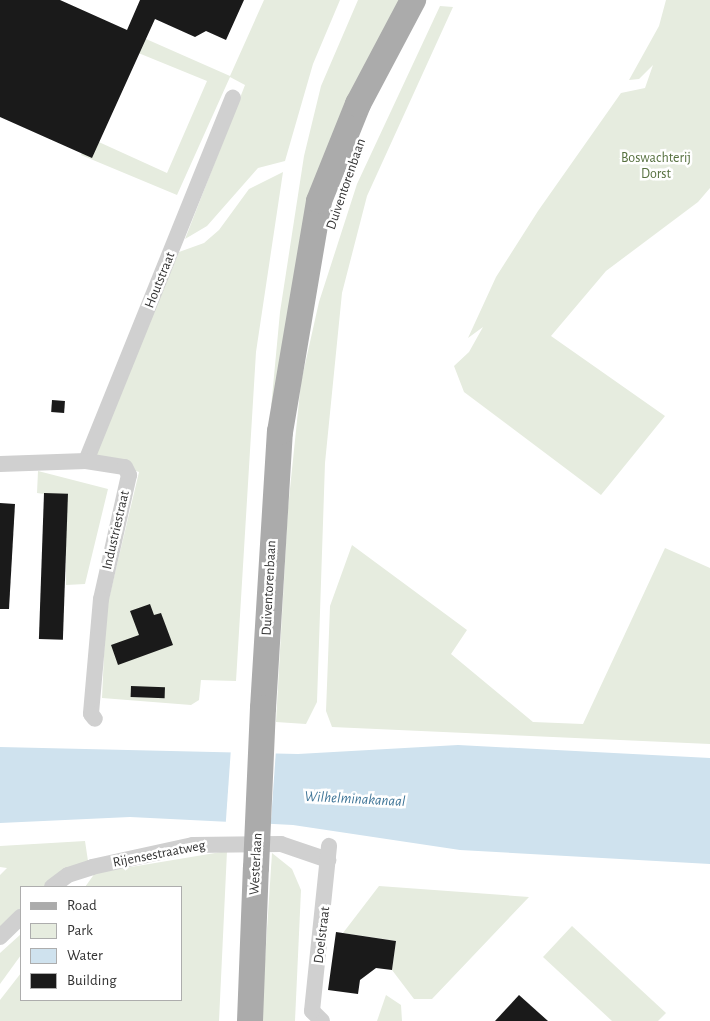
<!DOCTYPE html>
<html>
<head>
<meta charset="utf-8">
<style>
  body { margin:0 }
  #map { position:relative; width:710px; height:1021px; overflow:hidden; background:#fff; font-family:"Alegreya Sans",sans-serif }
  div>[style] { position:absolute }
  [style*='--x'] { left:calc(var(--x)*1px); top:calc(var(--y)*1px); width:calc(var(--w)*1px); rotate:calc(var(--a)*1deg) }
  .green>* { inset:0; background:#e6ecdf }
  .water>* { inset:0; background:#cfe2ee }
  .pier>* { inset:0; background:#fff; transform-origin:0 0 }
  .building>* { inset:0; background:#1a1a1a; transform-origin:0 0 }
  .minor>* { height:16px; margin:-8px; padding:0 8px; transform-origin:8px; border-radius:8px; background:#d0d0d0 }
  .primary>* { height:26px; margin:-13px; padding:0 13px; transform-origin:13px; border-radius:13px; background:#ababab }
  .primary-bridge>* { height:26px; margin:-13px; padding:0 13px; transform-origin:13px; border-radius:13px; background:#ababab }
  span { translate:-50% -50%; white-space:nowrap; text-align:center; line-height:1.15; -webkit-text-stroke:5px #fff; paint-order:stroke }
  .park-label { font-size:14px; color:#56703f }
  .street-label { font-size:14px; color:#333 }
  .water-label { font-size:15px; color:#3f7597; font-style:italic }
  .legend { position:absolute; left:20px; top:886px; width:162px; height:115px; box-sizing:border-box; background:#fff; border:1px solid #adadad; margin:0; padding:6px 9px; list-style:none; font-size:15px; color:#333 }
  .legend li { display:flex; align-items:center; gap:10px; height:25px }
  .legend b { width:25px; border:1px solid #adadad }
</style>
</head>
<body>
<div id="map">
  <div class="green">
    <div style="clip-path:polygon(264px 0,340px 0,313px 64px,285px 161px,258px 168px,207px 226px,185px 239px,245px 85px,230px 77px,177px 195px,81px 155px,90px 138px,167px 173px,207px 81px,131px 50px,137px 35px,230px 76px)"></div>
    <div style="clip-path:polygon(358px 0,401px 0,374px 53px,271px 408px,280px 312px,304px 156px,321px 86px)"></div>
    <div style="clip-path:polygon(666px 0,710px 0,710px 188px,698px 202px,606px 271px,551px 336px,665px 416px,601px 495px,464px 392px,454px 366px,469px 352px,483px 327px,468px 338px,496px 277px,538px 211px,621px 93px,645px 88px,653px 65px,639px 79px,629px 80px,659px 26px)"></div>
    <div style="clip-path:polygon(440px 6px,453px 7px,367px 196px,342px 293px,325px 463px,317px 702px,306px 724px,276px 722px,288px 508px,301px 382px,319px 302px,357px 184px)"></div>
    <div style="clip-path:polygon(283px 172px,256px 352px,236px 681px,201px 680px,199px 700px,191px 705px,102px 698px,106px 611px,139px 472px,94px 456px,179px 252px,204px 243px,219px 230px,249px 189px)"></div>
    <div style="clip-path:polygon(38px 471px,108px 489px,85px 584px,66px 585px,66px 497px,37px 493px)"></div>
    <div style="clip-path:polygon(352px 545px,467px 630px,451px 654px,533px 722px,583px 724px,665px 548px,710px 568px,710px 744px,332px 727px,326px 711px,330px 606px)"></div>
    <div style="clip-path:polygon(85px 841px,88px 861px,44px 887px,21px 887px,21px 910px,0 930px,0 875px,7px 868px,0 867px,0 846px)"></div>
    <div style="clip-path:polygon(227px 851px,219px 1021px,0 1021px,0 1000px,21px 973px,21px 1000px,181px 1000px,181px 887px,85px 887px,95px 873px)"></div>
    <div style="clip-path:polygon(272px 853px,292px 869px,301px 890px,295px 1021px,261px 1021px)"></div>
    <div style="clip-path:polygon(379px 886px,529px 897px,432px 999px,414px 999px,392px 970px,396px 941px,343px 933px)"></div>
    <div style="clip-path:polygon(572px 926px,666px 1013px,658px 1021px,612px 1021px,543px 957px)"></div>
    <div style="clip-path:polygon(21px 934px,21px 955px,0 984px,0 953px)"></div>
    <div style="clip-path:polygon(386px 995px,401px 1005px,402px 1021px,377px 1021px)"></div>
  </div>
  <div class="water">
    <div style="clip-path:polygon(458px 745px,710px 758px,710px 864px,460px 850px,293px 825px,130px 817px,0 823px,0 747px,298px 754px)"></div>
  </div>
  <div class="pier">
    <div style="left:231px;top:748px;width:45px;height:76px;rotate:4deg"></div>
  </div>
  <div class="building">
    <div style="clip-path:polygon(0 0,60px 0,127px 30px,140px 0,244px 0,226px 40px,206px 31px,195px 37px,155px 19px,92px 158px,0 117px)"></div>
    <div style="left:52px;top:400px;width:13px;height:12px;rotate:4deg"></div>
    <div style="left:44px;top:493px;width:24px;height:146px;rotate:2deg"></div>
    <div style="clip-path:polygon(0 503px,15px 504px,9px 609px,0 609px)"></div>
    <div style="clip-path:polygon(150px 604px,154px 615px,161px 613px,173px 645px,118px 665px,111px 645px,139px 635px,130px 611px)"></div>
    <div style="left:131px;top:686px;width:34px;height:11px;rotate:2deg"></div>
    <div style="clip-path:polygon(336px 932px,396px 941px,392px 970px,376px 968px,360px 980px,358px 994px,328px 990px)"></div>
    <div style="clip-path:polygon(519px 995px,548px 1021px,495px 1021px)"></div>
  </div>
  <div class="minor">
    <div style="--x:86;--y:461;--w:392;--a:-68"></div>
    <div style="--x:0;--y:464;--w:86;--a:-2"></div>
    <div style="--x:86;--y:461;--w:39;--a:9"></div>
    <div style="--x:125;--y:467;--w:9;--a:63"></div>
    <div style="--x:129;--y:475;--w:127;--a:102.7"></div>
    <div style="--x:101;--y:599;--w:115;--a:95"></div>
    <div style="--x:91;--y:714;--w:6;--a:51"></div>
    <div style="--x:52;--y:887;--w:20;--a:-37"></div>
    <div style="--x:68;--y:875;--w:25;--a:-18"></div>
    <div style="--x:92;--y:867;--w:103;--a:-12.3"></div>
    <div style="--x:193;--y:845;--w:88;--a:-0.7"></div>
    <div style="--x:281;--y:844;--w:50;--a:18.8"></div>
    <div style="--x:0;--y:937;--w:29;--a:-44"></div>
    <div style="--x:322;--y:1021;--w:14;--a:-135"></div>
    <div style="--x:312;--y:1011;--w:166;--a:-84.1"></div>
  </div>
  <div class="primary">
    <div style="--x:263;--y:708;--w:277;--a:-86.5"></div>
    <div style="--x:280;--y:432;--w:234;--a:-80.4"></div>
    <div style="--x:319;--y:201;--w:105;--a:-68.1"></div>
    <div style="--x:358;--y:104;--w:118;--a:-62.1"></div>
    <div style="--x:250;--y:1021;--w:153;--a:-87.8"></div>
  </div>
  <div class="primary-bridge">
    <div style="--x:256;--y:868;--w:160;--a:-87.5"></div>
  </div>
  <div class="park-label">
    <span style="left:656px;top:166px">Boswachterij<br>Dorst</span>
  </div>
  <div class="street-label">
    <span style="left:346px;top:184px;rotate:-71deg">Duiventorenbaan</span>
    <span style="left:160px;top:280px;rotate:-68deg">Houtstraat</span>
    <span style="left:116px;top:530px;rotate:-77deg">Industriestraat</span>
    <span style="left:269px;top:588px;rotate:-87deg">Duiventorenbaan</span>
    <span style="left:159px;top:854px;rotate:-11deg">Rijensestraatweg</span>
    <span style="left:256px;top:864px;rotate:-87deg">Westerlaan</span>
    <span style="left:322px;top:935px;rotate:-83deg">Doelstraat</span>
  </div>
  <div class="water-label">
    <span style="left:355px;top:799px;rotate:3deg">Wilhelminakanaal</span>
  </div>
  <ul class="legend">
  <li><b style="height:6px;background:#ababab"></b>Road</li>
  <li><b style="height:14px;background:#e6ecdf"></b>Park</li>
  <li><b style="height:14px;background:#cfe2ee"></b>Water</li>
  <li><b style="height:14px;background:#1a1a1a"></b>Building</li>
  </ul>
</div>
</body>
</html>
